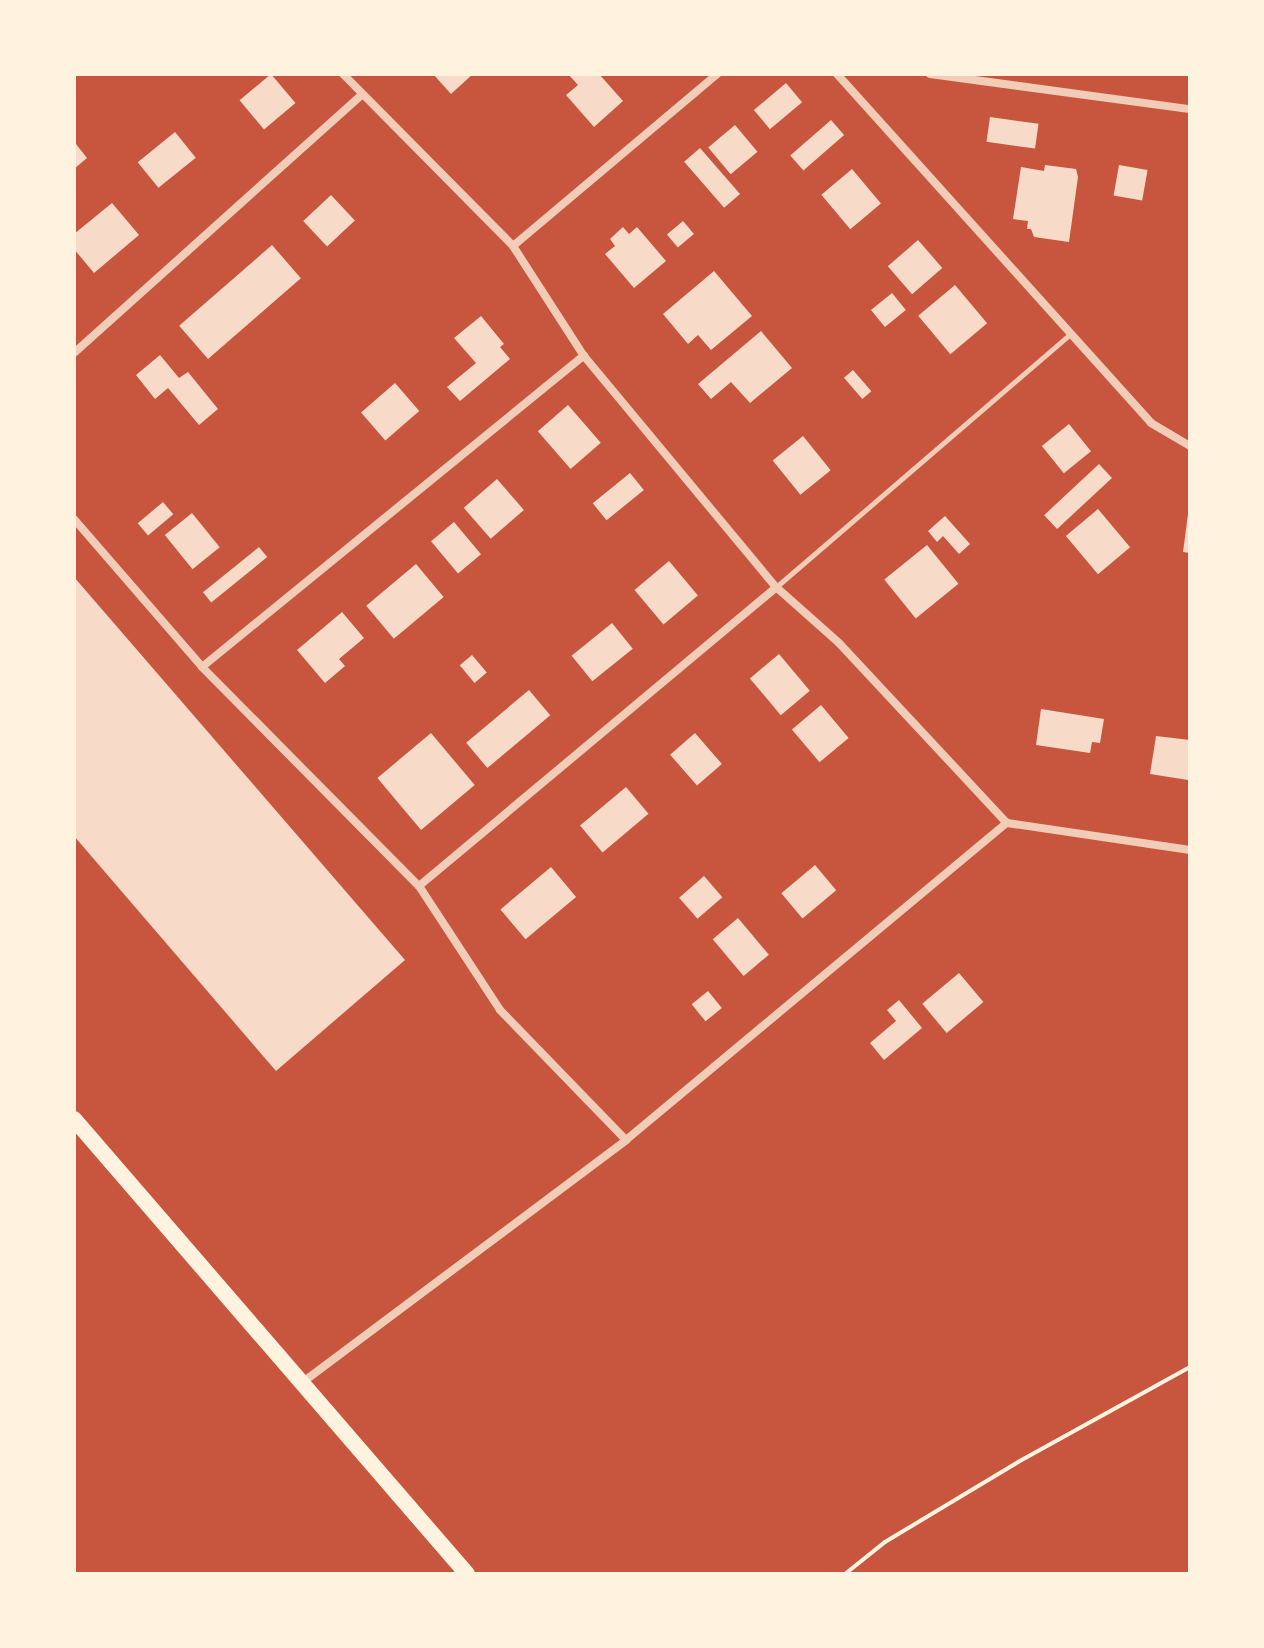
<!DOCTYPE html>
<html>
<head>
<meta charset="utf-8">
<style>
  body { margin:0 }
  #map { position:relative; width:1264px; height:1648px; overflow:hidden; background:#c8553d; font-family:Barlow,sans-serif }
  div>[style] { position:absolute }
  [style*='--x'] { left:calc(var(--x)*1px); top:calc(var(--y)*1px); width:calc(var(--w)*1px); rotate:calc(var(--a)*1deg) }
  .building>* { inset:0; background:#f7dbc8; transform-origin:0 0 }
  .path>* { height:4px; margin:-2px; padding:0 2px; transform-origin:2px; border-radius:2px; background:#fff3e0 }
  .service>* { height:5px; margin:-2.5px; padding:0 2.5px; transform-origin:2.5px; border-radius:2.5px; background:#f1ccb7 }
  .minor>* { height:8px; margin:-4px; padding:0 4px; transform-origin:4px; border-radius:4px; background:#f1ccb7 }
  .primary>* { height:16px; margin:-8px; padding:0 8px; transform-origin:8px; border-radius:8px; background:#fff3e0 }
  span { translate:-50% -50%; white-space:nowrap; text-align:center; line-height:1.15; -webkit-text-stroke:7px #fff3e0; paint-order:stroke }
  .frame { position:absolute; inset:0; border:76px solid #fff3e0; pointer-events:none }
</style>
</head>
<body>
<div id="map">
  <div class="building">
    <div style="left:271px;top:74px;width:38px;height:41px;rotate:50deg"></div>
    <div style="clip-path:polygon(433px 74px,473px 74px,451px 94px)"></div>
    <div style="clip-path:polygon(568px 74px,599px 74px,623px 101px,594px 127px,566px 95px,578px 85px)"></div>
    <div style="left:786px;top:83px;width:25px;height:42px;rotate:50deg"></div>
    <div style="left:990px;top:117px;width:49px;height:25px;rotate:8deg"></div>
    <div style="left:831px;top:120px;width:20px;height:54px;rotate:49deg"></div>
    <div style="left:735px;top:125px;width:35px;height:35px;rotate:50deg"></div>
    <div style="left:175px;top:132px;width:33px;height:48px;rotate:51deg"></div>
    <div style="clip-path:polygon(76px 144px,87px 158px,74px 169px,74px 146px)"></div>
    <div style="left:700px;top:148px;width:61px;height:21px;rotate:49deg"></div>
    <div style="clip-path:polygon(1045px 165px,1076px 169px,1078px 177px,1069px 242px,1034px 237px,1031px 229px,1027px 229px,1028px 221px,1013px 219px,1021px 167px,1044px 171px)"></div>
    <div style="left:1119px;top:165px;width:29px;height:31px;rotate:10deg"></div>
    <div style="left:852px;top:169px;width:45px;height:40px;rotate:50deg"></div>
    <div style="left:331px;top:195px;width:35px;height:38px;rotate:47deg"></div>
    <div style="clip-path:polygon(112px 203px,139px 235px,94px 273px,74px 249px,74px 234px)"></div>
    <div style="left:683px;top:221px;width:17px;height:21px;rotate:50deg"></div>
    <div style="clip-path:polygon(623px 227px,629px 234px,637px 227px,666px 261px,634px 288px,605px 254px,615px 246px,610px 239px)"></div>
    <div style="left:918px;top:240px;width:37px;height:40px;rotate:49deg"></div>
    <div style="left:272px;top:245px;width:44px;height:123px;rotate:49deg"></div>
    <div style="clip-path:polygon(714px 271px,752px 316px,711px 350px,698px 335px,688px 344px,663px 314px)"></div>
    <div style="left:955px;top:285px;width:50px;height:48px;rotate:50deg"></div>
    <div style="left:892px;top:293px;width:22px;height:27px;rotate:51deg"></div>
    <div style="clip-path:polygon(481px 316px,504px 344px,500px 347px,510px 359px,460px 401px,447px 387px,476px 363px,454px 338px)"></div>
    <div style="clip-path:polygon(761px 331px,792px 368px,750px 403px,731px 382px,711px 399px,698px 384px)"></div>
    <div style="clip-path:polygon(160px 355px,179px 378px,188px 372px,218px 409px,199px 425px,168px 388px,155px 399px,136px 375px)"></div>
    <div style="left:853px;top:370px;width:28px;height:12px;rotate:49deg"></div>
    <div style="left:395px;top:383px;width:37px;height:45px;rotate:49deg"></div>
    <div style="left:568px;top:405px;width:50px;height:40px;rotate:49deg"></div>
    <div style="left:1069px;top:424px;width:35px;height:35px;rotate:51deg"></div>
    <div style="left:803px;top:436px;width:44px;height:39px;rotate:51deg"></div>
    <div style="left:1099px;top:464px;width:19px;height:75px;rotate:47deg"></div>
    <div style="left:630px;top:473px;width:22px;height:48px;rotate:51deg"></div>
    <div style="left:497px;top:479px;width:41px;height:44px;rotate:49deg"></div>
    <div style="left:163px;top:502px;width:16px;height:33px;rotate:50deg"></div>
    <div style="left:1098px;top:509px;width:50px;height:42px;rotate:50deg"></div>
    <div style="left:192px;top:513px;width:44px;height:35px;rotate:51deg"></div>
    <div style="clip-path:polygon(1188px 514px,1190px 514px,1190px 553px,1183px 552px)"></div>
    <div style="clip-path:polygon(945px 516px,970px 544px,959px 554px,943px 536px,937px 542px,928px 531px)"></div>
    <div style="left:454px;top:522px;width:42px;height:30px;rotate:50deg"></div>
    <div style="left:927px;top:545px;width:50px;height:55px;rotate:51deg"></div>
    <div style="left:259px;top:547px;width:13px;height:72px;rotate:51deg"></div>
    <div style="left:669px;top:561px;width:45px;height:45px;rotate:50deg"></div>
    <div style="left:416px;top:564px;width:43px;height:65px;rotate:50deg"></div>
    <div style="clip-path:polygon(74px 577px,405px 960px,276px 1071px,74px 836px)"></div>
    <div style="clip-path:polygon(342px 612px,364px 638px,339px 659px,345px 666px,325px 683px,297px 650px)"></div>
    <div style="left:612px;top:623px;width:33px;height:52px;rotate:51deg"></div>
    <div style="left:779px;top:654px;width:48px;height:38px;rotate:50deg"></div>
    <div style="left:472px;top:655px;width:23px;height:16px;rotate:50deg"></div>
    <div style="left:529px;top:690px;width:33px;height:82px;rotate:50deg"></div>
    <div style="left:821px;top:705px;width:43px;height:38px;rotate:50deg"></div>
    <div style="clip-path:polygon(1041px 709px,1104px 719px,1100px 743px,1092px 742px,1090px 753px,1036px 745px)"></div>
    <div style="left:431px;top:733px;width:68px;height:70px;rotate:50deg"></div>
    <div style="left:695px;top:733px;width:41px;height:33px;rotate:49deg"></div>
    <div style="clip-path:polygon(1156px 736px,1190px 740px,1188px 780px,1150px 774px)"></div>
    <div style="left:626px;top:787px;width:35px;height:60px;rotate:50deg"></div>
    <div style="left:815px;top:865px;width:33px;height:44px;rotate:50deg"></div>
    <div style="left:551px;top:867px;width:39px;height:66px;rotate:50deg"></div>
    <div style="left:704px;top:876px;width:28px;height:33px;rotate:49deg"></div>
    <div style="left:738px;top:918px;width:48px;height:33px;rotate:50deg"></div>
    <div style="left:959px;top:973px;width:38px;height:48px;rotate:50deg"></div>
    <div style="left:708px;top:991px;width:22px;height:21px;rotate:51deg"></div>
    <div style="clip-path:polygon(899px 1000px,922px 1028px,884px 1060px,870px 1043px,896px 1021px,887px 1010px)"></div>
  </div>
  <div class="path">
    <div style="--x:845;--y:1574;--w:51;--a:-38.7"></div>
    <div style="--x:885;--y:1542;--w:155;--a:-31"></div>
    <div style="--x:1018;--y:1462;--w:196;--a:-28.9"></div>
  </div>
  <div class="service">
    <div style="--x:776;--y:587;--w:389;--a:-40.7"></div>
  </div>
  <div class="minor">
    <div style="--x:343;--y:74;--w:242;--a:45.3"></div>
    <div style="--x:513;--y:246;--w:131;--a:57.2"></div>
    <div style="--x:584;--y:356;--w:300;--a:50.3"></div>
    <div style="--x:776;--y:587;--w:84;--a:41.6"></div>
    <div style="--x:839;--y:643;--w:246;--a:47"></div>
    <div style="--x:1007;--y:823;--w:185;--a:8.4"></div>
    <div style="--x:837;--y:74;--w:469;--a:48"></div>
    <div style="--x:1151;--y:423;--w:45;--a:30.5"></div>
    <div style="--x:930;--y:74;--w:262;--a:7.7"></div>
    <div style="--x:513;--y:246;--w:267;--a:-40.1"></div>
    <div style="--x:74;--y:353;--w:387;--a:-41.9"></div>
    <div style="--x:74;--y:519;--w:196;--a:49.1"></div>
    <div style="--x:202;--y:667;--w:308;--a:45.3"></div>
    <div style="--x:419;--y:886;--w:148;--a:56.8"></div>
    <div style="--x:500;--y:1010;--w:181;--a:45.9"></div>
    <div style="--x:202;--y:667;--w:493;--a:-39.2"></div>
    <div style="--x:419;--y:886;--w:466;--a:-39.9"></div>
    <div style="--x:303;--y:1382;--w:404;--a:-36.8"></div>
    <div style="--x:626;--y:1140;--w:496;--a:-39.8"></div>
  </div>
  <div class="primary">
    <div style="--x:74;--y:1119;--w:601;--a:49.18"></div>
  </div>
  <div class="frame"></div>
</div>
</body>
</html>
